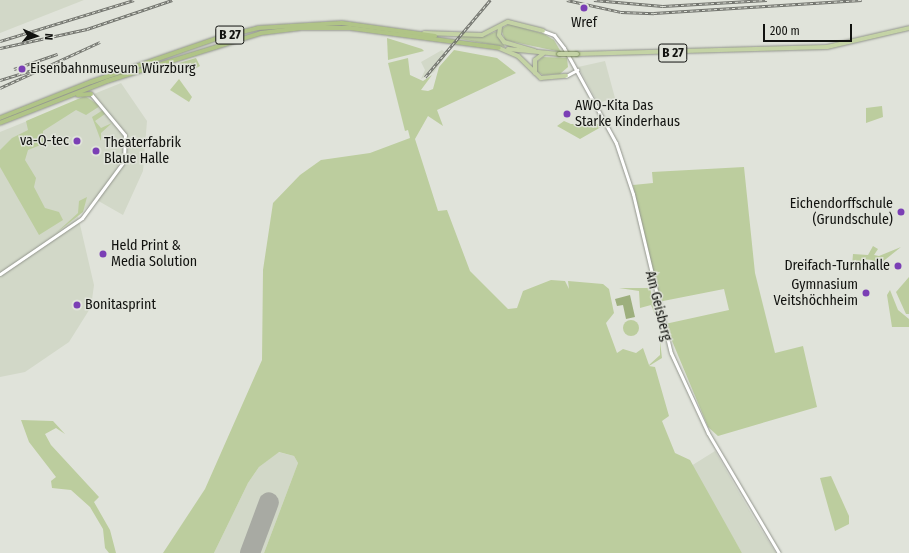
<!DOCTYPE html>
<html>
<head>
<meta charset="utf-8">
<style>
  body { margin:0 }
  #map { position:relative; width:909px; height:553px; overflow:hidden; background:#e0e3da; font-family:"Fira Sans Condensed",sans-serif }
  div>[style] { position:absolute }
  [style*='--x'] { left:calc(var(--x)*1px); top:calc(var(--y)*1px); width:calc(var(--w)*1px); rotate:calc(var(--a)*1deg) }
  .built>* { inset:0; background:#d2d8c8 }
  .green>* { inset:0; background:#bccd9e }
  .round { border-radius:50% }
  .water>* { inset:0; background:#9daf7d }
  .runway>* { height:20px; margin:-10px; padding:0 10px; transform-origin:10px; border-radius:10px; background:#a8aaa3 }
  .roads { filter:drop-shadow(0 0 1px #93968e) drop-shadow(0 0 1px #93968e) }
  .tertiary>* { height:3px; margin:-1.5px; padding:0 1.5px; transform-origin:1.5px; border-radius:1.5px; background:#fff }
  .primary>* { height:4px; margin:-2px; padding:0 2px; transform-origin:2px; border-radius:2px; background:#c4d3a5 }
  .trunk>* { height:4px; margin:-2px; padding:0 2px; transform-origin:2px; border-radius:2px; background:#b0c487 }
  .rail>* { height:2.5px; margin-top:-1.25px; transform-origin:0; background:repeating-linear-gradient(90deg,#e0e3da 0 3px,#70726c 0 6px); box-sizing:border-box; border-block:1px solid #70726c }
  .bridges { filter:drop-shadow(0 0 1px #6b7d4a) drop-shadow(0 0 1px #6b7d4a) }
  .primary-bridge>* { height:4px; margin:-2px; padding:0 2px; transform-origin:2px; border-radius:2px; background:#c4d3a5 }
  .dots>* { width:11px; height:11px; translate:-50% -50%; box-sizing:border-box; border:2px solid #e0e3da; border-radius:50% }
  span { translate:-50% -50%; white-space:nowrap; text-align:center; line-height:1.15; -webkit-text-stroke:3px #e0e3da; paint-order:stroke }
  .shield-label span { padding:1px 3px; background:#e0e3da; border:1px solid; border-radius:3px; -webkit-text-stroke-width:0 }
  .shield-label { font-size:13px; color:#11120f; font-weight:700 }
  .poi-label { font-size:14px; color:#11120f }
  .left { translate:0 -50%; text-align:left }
  .right { translate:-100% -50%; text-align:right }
  .street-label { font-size:14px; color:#11120f }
  .north { position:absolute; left:16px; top:16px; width:40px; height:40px; -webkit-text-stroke:3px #e0e3da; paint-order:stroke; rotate:93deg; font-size:11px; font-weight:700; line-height:16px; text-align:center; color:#11120f }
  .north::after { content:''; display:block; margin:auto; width:14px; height:18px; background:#11120f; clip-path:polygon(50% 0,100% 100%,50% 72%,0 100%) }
  .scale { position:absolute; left:763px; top:24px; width:89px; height:18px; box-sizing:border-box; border:2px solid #11120f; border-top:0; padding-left:5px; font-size:12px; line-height:14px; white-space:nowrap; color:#11120f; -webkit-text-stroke:3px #e0e3da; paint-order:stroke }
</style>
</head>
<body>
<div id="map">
  <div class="built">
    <div style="clip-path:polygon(0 0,84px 0,0 33px)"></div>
    <div style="clip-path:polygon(442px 50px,447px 54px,434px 72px,421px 79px,425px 70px,421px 62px)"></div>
    <div style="clip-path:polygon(605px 61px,615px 98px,598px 103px,578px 67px)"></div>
    <div style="clip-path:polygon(121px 83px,147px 121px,143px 171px,123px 215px,95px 199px,78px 216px,94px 285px,91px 307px,69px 342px,25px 372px,0 377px,0 132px)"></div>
    <div style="clip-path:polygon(715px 451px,755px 520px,776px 553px,742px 553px,691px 466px)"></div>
    <div style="clip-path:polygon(278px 452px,294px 456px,298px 463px,264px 553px,214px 553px,248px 483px,259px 467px)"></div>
  </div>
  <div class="green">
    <div style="clip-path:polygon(509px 24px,544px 34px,554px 40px,561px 52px,505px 40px,501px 29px)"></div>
    <div style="clip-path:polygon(497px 31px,505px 47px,460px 39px,463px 35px,485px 36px)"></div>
    <div style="clip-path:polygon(387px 38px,422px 49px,424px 51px,388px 60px)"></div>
    <div style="clip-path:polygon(454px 50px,497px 58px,516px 73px,437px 110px,443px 126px,428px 116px,415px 139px,438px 211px,447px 210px,470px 271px,508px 309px,517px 308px,523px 291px,551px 280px,565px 281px,569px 289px,568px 281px,603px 284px,609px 289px,614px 313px,606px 323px,617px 353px,623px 349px,636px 353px,643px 348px,649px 365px,660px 355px,660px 341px,662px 358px,649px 366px,655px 367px,669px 416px,662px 421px,675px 453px,690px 460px,742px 553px,264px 553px,298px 463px,294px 456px,279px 452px,259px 467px,248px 483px,214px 553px,163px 553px,205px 489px,262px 360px,263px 270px,273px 203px,300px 175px,321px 160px,370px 153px,410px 138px,408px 130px,405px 131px,388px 63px,408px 58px,410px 75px,423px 81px,432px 75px,421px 90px,428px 91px,433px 89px,439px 67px)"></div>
    <div style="clip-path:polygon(543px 57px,567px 58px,568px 67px,560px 74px,543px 75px,536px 71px,537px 62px)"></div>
    <div style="clip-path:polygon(196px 58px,200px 66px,185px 74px,179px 63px)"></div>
    <div style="clip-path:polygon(179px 79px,192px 97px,189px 102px,170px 90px)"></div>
    <div style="clip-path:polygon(85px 96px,100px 106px,86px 115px,76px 110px,43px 131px,43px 144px,28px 150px,25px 160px,36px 178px,34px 187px,45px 208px,59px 212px,63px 220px,39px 235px,0 167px,0 150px,12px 138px,28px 130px,26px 121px)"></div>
    <div style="clip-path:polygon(882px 106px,883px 117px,866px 123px,866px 108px)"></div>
    <div style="clip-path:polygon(103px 110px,105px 114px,95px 121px,101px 128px,112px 123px,101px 133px,101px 141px,92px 117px)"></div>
    <div style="clip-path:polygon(564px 121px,571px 124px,600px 124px,601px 127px,580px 139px,557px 126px)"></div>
    <div style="clip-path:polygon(744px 167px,755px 273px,775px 353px,803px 346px,817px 407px,718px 436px,708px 427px,665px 324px,729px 310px,724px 289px,658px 302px,633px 185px,653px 183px,652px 172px)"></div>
    <div style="clip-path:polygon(87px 197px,83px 212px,56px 233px,78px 213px,79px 201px)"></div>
    <div style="clip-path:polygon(873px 246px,878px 249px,874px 255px,879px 256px,901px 247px,876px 267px,872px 260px,862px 259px,858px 266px,852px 266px,853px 254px,868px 255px)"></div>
    <div style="clip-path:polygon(909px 277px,909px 314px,906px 314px,896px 292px)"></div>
    <div style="clip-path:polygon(619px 288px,650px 288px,657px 319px,651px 305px,640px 308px,639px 291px)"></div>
    <div style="clip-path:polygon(890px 290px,898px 310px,909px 319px,909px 327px,892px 327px,887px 295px)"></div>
    <div class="round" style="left:623px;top:320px;width:16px;height:16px"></div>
    <div style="clip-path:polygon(21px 420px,53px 421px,65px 434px,56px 428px,45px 434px,51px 445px,99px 497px,94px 502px,110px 530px,116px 553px,109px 553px,105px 548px,103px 529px,90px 507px,71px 490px,52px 488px,51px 481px,56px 477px,29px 442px)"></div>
    <div style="clip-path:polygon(831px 476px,849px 516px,849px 524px,835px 531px,820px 478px)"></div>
  </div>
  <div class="water">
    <div style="clip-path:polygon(630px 295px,635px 317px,626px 319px,623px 305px,617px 306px,615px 299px)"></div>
  </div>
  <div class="runway">
    <div style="--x:250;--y:553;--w:54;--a:-69.6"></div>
  </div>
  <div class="roads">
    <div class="tertiary">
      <div style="--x:543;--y:31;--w:12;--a:20"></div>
      <div style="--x:554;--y:35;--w:16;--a:52"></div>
      <div style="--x:564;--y:48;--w:108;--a:61.3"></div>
      <div style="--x:616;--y:143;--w:54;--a:71.6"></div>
      <div style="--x:633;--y:194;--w:163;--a:76.6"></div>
      <div style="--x:671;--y:353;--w:88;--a:65.2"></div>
      <div style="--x:708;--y:433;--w:139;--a:59.4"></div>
      <div style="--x:566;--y:76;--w:13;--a:-29"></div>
      <div style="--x:0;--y:274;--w:99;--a:-34.3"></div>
      <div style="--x:82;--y:218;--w:71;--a:-53.6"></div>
      <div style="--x:124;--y:161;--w:26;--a:-88"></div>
      <div style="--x:125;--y:135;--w:53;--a:-129.7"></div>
    </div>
    <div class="primary">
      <div style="--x:500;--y:27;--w:8;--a:97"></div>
      <div style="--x:499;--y:35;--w:9;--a:54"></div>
      <div style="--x:504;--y:42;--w:32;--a:16"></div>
      <div style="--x:424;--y:33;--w:58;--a:2"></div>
      <div style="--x:482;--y:35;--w:29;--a:-27"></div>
      <div style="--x:508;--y:22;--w:36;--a:14"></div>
      <div style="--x:499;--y:48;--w:21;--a:23"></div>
      <div style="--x:518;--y:56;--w:32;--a:44"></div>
      <div style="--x:541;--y:78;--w:25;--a:-5"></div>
      <div style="--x:508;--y:49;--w:51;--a:5.6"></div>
      <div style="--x:577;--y:54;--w:250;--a:-1.6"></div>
      <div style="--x:827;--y:47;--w:84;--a:-13"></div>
      <div style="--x:535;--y:73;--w:13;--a:-90"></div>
      <div style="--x:535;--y:60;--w:11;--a:-38"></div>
    </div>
    <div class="trunk">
      <div style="--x:78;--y:95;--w:13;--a:-4"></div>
      <div style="--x:0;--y:118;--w:98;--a:-21.6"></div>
      <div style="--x:91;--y:82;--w:134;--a:-19.1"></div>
      <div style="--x:218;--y:38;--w:41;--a:-14"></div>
      <div style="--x:258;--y:28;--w:84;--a:-3.4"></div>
      <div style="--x:342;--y:23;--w:94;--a:8"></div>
      <div style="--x:0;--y:123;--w:115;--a:-21.4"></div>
      <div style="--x:107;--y:81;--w:161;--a:-17.3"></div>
      <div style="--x:261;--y:33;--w:39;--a:-7"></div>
      <div style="--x:300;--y:28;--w:50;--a:0"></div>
      <div style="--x:350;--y:28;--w:150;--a:7.6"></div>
    </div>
  </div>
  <div class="rail">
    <div style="--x:567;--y:0;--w:55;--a:12.5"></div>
    <div style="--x:621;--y:12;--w:33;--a:2"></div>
    <div style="--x:654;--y:13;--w:208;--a:-3.6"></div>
    <div style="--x:594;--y:0;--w:69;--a:5"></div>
    <div style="--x:663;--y:6;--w:104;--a:-3.3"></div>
    <div style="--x:0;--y:41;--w:140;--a:-17"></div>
    <div style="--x:0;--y:48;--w:89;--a:-12.3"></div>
    <div style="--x:87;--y:29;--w:90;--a:-18.8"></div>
    <div style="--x:14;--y:69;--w:46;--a:-19.2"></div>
    <div style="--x:425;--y:77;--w:101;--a:-49.8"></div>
    <div style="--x:0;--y:80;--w:34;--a:-17"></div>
    <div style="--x:0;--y:88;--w:110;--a:-24.7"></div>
  </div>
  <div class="bridges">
    <div class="primary-bridge">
      <div style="--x:559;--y:54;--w:18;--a:0"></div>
    </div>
  </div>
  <div class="dots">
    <div style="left:584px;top:8px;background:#7b3fb5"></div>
    <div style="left:22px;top:69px;background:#7b3fb5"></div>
    <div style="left:567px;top:114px;background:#7b3fb5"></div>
    <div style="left:77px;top:141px;background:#7b3fb5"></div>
    <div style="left:96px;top:151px;background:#7b3fb5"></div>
    <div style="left:901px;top:212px;background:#7b3fb5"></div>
    <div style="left:103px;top:254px;background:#7b3fb5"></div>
    <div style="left:898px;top:266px;background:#7b3fb5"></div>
    <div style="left:866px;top:293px;background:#7b3fb5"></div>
    <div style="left:77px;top:305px;background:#7b3fb5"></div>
  </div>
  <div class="shield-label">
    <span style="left:230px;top:35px">B 27</span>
    <span style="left:673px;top:53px">B 27</span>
  </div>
  <div class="poi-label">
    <span style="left:584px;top:23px">Wref</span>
    <span class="left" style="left:30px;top:69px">Eisenbahnmuseum Würzburg</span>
    <span class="left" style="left:575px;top:114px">AWO-Kita Das<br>Starke Kinderhaus</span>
    <span class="right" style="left:69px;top:141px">va-Q-tec</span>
    <span class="left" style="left:104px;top:151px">Theaterfabrik<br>Blaue Halle</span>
    <span class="right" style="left:893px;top:212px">Eichendorffschule<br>(Grundschule)</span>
    <span class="left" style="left:111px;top:254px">Held Print &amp;<br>Media Solution</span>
    <span class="right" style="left:890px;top:266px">Dreifach-Turnhalle</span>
    <span class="right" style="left:858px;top:293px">Gymnasium<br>Veitshöchheim</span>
    <span class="left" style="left:85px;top:305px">Bonitasprint</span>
  </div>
  <div class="street-label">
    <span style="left:658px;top:306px;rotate:76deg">Am Geisberg</span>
  </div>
  <div class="north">N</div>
  <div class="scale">200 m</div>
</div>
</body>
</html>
